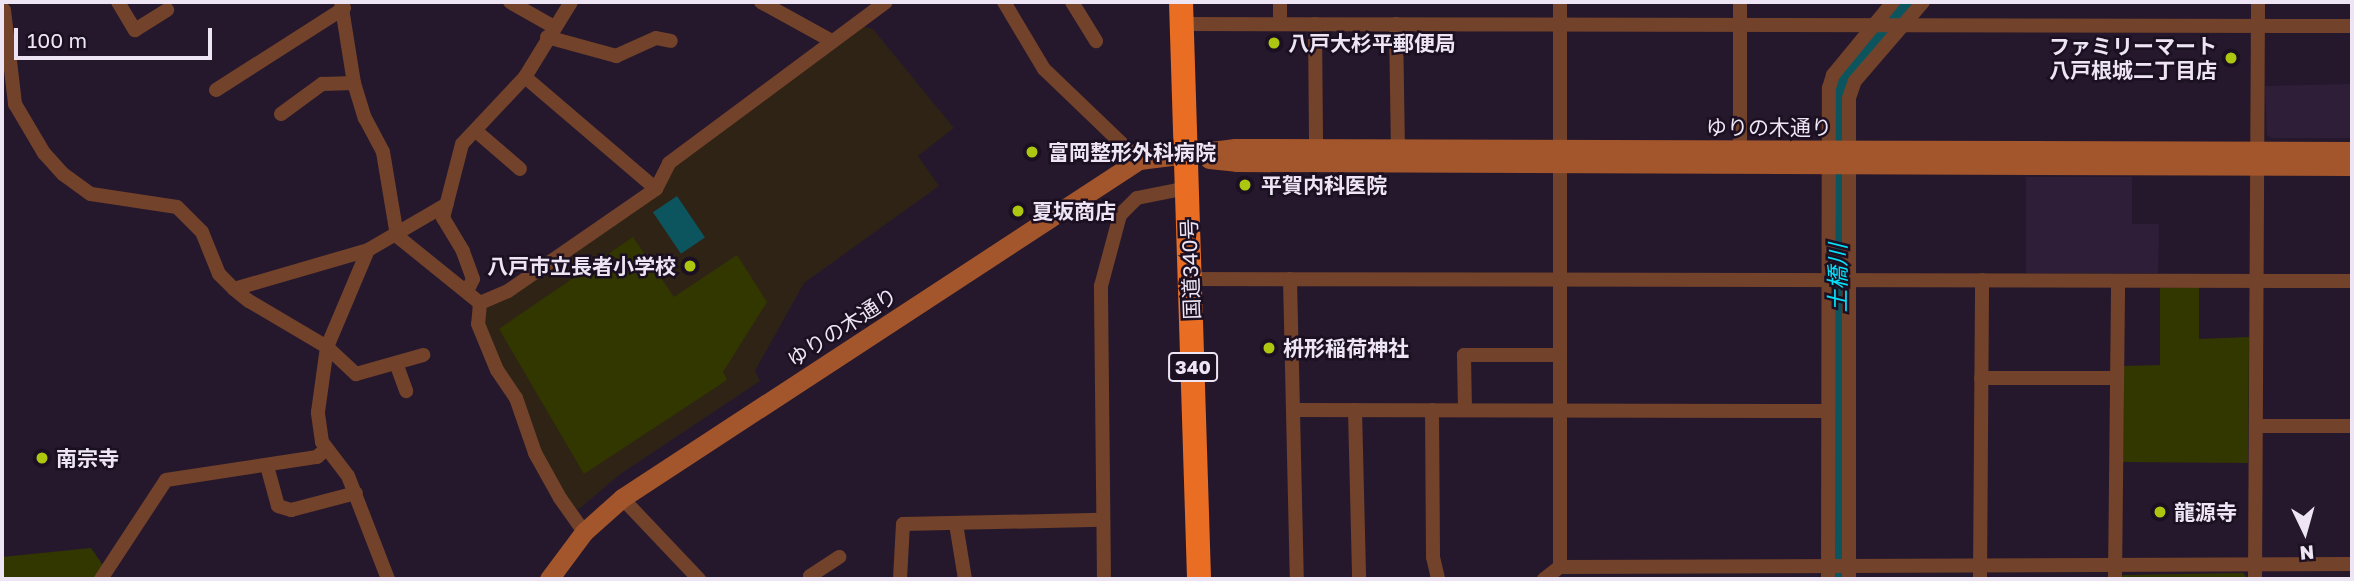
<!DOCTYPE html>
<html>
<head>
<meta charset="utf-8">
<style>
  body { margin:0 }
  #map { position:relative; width:2354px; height:581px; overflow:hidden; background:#25182c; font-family:"Golos Text","Noto Sans JP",sans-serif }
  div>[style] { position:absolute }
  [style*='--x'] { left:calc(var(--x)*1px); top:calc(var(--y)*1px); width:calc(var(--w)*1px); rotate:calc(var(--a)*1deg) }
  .built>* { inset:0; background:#2e1e38 }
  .education>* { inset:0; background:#2e2315 }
  .green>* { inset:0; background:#323700 }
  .water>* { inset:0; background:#0c555f; transform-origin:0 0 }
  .river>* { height:24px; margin:-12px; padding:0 12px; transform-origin:12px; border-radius:12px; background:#0c555f }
  .street>* { height:14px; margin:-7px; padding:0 7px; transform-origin:7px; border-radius:7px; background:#73422a }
  .secondary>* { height:19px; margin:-9.5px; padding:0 9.5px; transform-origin:9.5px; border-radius:9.5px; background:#a3552b }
  .highway>* { height:24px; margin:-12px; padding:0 12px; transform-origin:12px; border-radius:12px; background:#e96e24 }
  .dots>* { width:19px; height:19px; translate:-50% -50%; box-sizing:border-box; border:4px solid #1b0f22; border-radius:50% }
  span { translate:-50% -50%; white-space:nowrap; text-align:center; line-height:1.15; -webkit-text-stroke:5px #1b0f22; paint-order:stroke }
  .shield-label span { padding:2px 5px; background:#1b0f22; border:2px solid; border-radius:5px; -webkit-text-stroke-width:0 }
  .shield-label { font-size:19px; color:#ede5f3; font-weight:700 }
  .poi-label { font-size:21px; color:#ede5f3; font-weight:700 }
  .left { translate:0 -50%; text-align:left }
  .right { translate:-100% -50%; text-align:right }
  .street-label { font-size:21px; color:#ede5f3 }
  .water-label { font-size:23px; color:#06dff8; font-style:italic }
  .frame { position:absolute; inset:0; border:4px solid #ede5f3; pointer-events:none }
  .north { position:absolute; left:2270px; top:497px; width:70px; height:70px; -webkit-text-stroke:5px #1b0f22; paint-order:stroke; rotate:175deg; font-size:19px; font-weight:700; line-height:28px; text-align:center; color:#ede5f3 }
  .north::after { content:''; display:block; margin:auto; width:24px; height:32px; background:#ede5f3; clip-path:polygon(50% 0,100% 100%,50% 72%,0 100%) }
  .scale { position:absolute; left:14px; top:28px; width:198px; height:32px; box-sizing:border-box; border:4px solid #ede5f3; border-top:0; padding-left:9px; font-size:21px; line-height:24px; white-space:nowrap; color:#ede5f3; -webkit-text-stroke:5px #1b0f22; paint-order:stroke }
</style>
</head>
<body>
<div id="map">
  <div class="built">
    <div style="clip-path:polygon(2352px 84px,2352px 138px,2272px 138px,2267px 135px,2265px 86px)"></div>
    <div style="clip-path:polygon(2026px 177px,2132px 177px,2132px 224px,2159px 224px,2158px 273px,2026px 273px)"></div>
  </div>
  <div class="education">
    <div style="clip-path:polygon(861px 26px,873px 29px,954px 128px,918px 156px,939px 186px,804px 283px,755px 371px,760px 381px,619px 475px,579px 509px,572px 508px,541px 456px,502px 369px,482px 317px,485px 305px,661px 190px,676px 161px)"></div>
  </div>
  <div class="green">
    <div style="clip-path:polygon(633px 237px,674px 297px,737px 255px,767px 302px,723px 372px,727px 380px,584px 474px,499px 329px)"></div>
    <div style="clip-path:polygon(2199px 287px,2199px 339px,2249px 337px,2248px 463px,2123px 462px,2124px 366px,2160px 365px,2160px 288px)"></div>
    <div style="clip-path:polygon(91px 548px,107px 571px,101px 579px,2px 579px,2px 557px)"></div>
    <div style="clip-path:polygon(2243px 573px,2248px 579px,2120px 579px,2123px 575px)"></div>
  </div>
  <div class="water">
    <div style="left:677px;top:196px;width:50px;height:29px;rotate:56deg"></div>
  </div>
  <div class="river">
    <div style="--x:1838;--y:579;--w:495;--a:-90.2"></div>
    <div style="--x:1836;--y:84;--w:107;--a:-49.9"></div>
  </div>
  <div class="street">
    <div style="--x:118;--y:2;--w:33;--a:59"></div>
    <div style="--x:135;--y:30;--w:38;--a:-32"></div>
    <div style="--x:341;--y:2;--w:82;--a:80.9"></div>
    <div style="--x:354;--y:83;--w:37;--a:73"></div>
    <div style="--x:365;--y:118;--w:38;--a:62"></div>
    <div style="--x:383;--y:152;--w:85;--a:80.5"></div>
    <div style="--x:397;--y:236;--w:107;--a:38.9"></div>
    <div style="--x:510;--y:2;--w:51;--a:29.6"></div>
    <div style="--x:761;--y:2;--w:81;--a:28.8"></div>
    <div style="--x:1004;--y:2;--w:78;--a:59.2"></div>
    <div style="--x:1044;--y:69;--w:132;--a:43.8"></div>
    <div style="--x:1072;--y:2;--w:46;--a:58.4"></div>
    <div style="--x:1280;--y:2;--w:21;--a:90"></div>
    <div style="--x:1740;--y:2;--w:148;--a:90"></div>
    <div style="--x:4;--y:10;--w:95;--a:83.3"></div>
    <div style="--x:15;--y:104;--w:57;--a:59.4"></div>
    <div style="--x:44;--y:153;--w:28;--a:48"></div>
    <div style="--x:63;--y:174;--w:34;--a:36"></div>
    <div style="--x:91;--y:194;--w:87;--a:8.6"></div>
    <div style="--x:177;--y:207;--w:35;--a:45"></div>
    <div style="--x:202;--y:232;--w:45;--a:68"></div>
    <div style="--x:219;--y:274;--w:21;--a:45"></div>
    <div style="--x:234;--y:289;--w:19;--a:39"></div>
    <div style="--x:249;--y:301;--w:91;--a:30.5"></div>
    <div style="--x:327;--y:347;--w:40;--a:43"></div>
    <div style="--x:356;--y:374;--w:70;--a:-15.8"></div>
    <div style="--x:1182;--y:24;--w:1170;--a:0.1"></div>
    <div style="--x:1315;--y:24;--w:125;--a:89.5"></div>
    <div style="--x:1396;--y:24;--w:134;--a:89.1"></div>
    <div style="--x:547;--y:37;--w:72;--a:15.4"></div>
    <div style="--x:616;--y:56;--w:44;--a:-24.2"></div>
    <div style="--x:656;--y:38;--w:15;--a:11"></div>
    <div style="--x:525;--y:77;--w:172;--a:40.5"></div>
    <div style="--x:216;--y:90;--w:152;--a:-32.6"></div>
    <div style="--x:281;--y:114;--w:51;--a:-36.2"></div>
    <div style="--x:322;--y:84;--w:32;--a:-2"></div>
    <div style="--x:476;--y:131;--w:58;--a:40.8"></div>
    <div style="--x:1191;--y:279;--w:1161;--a:0.1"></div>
    <div style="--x:1290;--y:279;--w:300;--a:88.7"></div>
    <div style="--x:234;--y:289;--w:140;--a:-16.2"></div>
    <div style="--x:467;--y:291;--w:13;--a:-63"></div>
    <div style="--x:473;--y:279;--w:30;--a:-110"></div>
    <div style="--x:463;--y:251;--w:39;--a:-121"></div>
    <div style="--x:443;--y:218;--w:76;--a:-75.6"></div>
    <div style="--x:462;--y:144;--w:92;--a:-46.8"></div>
    <div style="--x:525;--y:77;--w:88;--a:-58.5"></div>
    <div style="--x:480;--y:303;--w:30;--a:-23"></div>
    <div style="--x:508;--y:291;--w:180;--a:-34.6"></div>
    <div style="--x:656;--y:189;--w:29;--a:-63"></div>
    <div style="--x:669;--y:163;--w:270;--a:-36.6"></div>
    <div style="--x:480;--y:303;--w:21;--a:95"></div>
    <div style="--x:478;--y:324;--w:50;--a:67.6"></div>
    <div style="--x:497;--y:370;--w:34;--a:56"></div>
    <div style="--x:516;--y:398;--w:58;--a:70.9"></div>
    <div style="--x:535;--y:453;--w:51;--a:60.9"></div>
    <div style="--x:560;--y:498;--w:42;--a:54.8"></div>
    <div style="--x:396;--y:363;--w:30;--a:70"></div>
    <div style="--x:1981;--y:378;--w:136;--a:0"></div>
    <div style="--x:1465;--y:409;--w:54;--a:-91.1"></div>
    <div style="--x:1464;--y:355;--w:95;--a:0"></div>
    <div style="--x:1293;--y:410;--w:535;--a:0.11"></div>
    <div style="--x:1355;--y:410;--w:169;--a:88.6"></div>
    <div style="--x:1432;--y:410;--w:147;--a:89.6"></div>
    <div style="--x:1433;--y:557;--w:23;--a:77"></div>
    <div style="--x:2256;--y:426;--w:96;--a:0"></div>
    <div style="--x:267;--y:466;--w:41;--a:74.6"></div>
    <div style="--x:278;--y:506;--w:14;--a:17"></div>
    <div style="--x:291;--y:510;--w:67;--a:-14.7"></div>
    <div style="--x:622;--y:498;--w:112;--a:46.5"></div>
    <div style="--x:956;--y:524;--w:56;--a:80.7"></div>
    <div style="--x:1560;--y:567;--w:792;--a:-0.22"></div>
    <div style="--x:101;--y:579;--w:118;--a:-56.7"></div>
    <div style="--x:166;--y:480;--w:153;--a:-8.7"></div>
    <div style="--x:317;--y:457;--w:12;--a:-42"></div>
    <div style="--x:388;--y:579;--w:110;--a:-111.2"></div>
    <div style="--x:348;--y:476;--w:43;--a:-127.4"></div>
    <div style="--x:322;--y:442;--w:30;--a:-98"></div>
    <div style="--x:318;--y:412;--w:66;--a:-82.1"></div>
    <div style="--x:327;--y:347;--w:105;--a:-67.1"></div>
    <div style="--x:368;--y:250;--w:91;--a:-30.2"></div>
    <div style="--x:811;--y:579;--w:3;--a:-108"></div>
    <div style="--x:810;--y:576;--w:35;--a:-33"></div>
    <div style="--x:900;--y:579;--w:55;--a:-86.9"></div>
    <div style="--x:903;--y:524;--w:199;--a:-1.2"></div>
    <div style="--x:1104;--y:579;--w:293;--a:-90.6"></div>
    <div style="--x:1101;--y:286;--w:73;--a:-75"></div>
    <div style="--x:1120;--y:215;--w:24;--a:-45"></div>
    <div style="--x:1137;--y:198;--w:51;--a:-11.3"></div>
    <div style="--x:1544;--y:579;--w:20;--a:-37"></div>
    <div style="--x:1560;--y:567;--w:565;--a:-90"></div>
    <div style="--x:1828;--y:579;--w:491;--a:-89.9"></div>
    <div style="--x:1829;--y:88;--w:14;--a:-73"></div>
    <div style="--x:1833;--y:75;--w:94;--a:-50.6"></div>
    <div style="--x:1849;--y:579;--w:481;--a:-90"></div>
    <div style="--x:1849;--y:98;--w:18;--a:-71"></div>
    <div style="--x:1855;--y:81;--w:104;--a:-49.3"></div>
    <div style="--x:1980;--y:579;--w:299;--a:-89.6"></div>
    <div style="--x:2115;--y:579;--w:298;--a:-89.4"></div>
    <div style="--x:2255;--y:579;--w:577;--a:-89.7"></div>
  </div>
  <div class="secondary">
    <div style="--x:1209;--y:159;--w:27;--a:6"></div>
    <div style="--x:1236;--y:162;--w:1116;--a:0.21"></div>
    <div style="--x:549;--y:579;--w:59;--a:-53.3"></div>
    <div style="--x:584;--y:532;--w:51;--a:-41.8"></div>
    <div style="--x:622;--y:498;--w:618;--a:-33.18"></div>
    <div style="--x:1139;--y:160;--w:97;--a:-7.1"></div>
    <div style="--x:1235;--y:148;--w:1117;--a:0.15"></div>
  </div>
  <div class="highway">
    <div style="--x:1181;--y:2;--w:577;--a:88.21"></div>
  </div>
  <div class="dots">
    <div style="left:1274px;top:43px;background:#adc60f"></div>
    <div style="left:2231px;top:58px;background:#adc60f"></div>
    <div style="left:1032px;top:152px;background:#adc60f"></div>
    <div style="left:1245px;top:185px;background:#adc60f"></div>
    <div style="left:1018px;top:211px;background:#adc60f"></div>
    <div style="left:690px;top:266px;background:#adc60f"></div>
    <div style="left:1269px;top:348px;background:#adc60f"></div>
    <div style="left:42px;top:458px;background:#adc60f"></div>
    <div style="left:2160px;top:512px;background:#adc60f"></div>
  </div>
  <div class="shield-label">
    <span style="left:1193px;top:367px">340</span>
  </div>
  <div class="poi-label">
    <span class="left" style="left:1288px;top:43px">八戸大杉平郵便局</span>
    <span class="right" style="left:2217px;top:58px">ファミリーマート<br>八戸根城二丁目店</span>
    <span class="left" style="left:1048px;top:152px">富岡整形外科病院</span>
    <span class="left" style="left:1261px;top:185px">平賀内科医院</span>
    <span class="left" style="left:1032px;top:211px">夏坂商店</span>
    <span class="right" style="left:676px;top:266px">八戸市立長者小学校</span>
    <span class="left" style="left:1283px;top:348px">枡形稲荷神社</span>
    <span class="left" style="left:56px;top:458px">南宗寺</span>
    <span class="left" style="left:2174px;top:512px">龍源寺</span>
  </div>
  <div class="street-label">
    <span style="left:1769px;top:127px">ゆりの木通り</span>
    <span style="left:1190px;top:269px;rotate:-92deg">国道340号</span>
    <span style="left:842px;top:327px;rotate:-33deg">ゆりの木通り</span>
  </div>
  <div class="water-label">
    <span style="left:1837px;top:278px;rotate:-90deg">土橋川</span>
  </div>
  <div class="frame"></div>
  <div class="north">N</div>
  <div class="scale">100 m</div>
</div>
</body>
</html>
